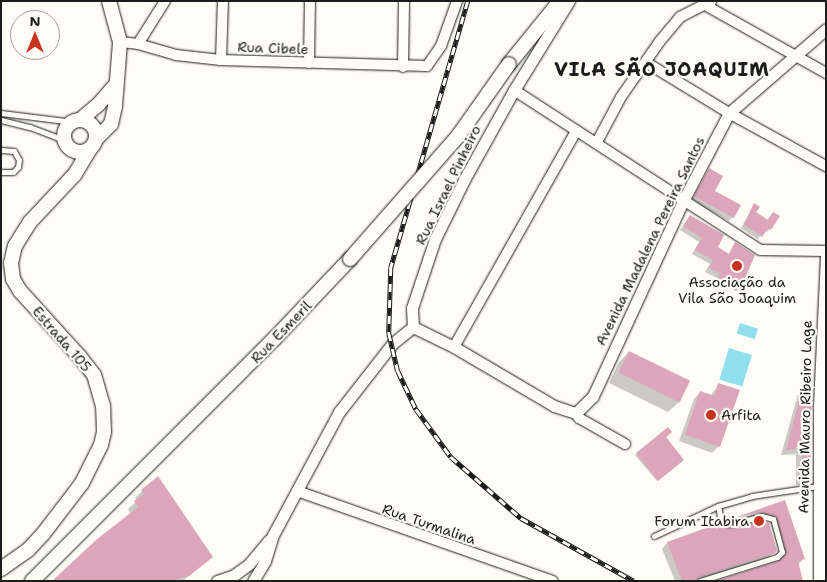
<!DOCTYPE html>
<html>
<head>
<meta charset="utf-8">
<style>
  body { margin:0 }
  #map { position:relative; width:827px; height:582px; overflow:hidden; background:#fdfcf7; font-family:"Shantell Sans",sans-serif }
  div>[style] { position:absolute }
  [style*='--x'] { left:calc(var(--x)*1px); top:calc(var(--y)*1px); width:calc(var(--w)*1px); rotate:calc(var(--a)*1deg) }
  .water>* { inset:0; background:#90dfed; transform-origin:0 0 }
  .shadow>* { inset:0; background:#0003 }
  .building>* { inset:0; background:#dca5ba; transform-origin:0 0 }
  .roads { filter:drop-shadow(0 0 1px #1c1c1c) drop-shadow(0 0 1px #1c1c1c) }
  .service>* { height:5px; margin:-2.5px; padding:0 2.5px; transform-origin:2.5px; border-radius:2.5px; background:#fdfcf7 }
  .minor>* { height:10px; margin:-5px; padding:0 5px; transform-origin:5px; border-radius:5px; background:#fdfcf7 }
  .tertiary>* { height:11px; margin:-5.5px; padding:0 5.5px; transform-origin:5.5px; border-radius:5.5px; background:#fdfcf7 }
  .secondary>* { height:14px; margin:-7px; padding:0 7px; transform-origin:7px; border-radius:7px; background:#fdfcf7 }
  .secondary>.ring { margin:-7px; padding:0; box-sizing:content-box; background:none; border:14px solid #fdfcf7; border-radius:50% }
  .rail>* { height:4.5px; margin-top:-2.25px; transform-origin:0; background:repeating-linear-gradient(90deg,#fdfcf7 0 8px,#1c1c1c 0 16px); box-sizing:border-box; border-block:1px solid #1c1c1c }
  .bridges { filter:drop-shadow(0 0 1px #1c1c1c) drop-shadow(0 0 1px #1c1c1c) }
  .secondary-bridge>* { height:14px; margin:-7px; padding:0 7px; transform-origin:7px; border-radius:7px; background:#fdfcf7 }
  .dots>* { width:14px; height:14px; translate:-50% -50%; box-sizing:border-box; border:2px solid #fdfcf7; border-radius:50% }
  span { translate:-50% -50%; white-space:nowrap; text-align:center; line-height:1.15; -webkit-text-stroke:4.5px #fdfcf7; paint-order:stroke }
  .street-label { font-size:14px; color:#1c1c1c }
  .poi-label { font-size:14px; color:#1c1c1c }
  .left { translate:0 -50%; text-align:left }
  .right { translate:-100% -50%; text-align:right }
  .district-label { font-size:19px; color:#1c1c1c; font-weight:700; letter-spacing:1px }
  .frame { position:absolute; inset:0; border:2px solid #1c1c1c; pointer-events:none }
  .north { position:absolute; left:10px; top:10px; width:50px; height:50px; box-sizing:border-box; background:#fdfcf7; border:1px solid #a3a29f; border-radius:50%; rotate:0deg; font-size:14px; font-weight:700; line-height:20px; text-align:center; color:#1c1c1c }
  .north::after { content:''; display:block; margin:auto; width:18px; height:22px; background:#c8321e; clip-path:polygon(50% 0,100% 100%,50% 72%,0 100%) }
</style>
</head>
<body>
<div id="map">
  <div class="water">
    <div style="left:740px;top:323px;width:19px;height:11px;rotate:18deg"></div>
    <div style="left:729px;top:348px;width:24px;height:33px;rotate:17deg"></div>
  </div>
  <div class="shadow">
    <div style="clip-path:polygon(709px 170px,714px 191px,733px 217px,729px 221px,691px 200px)"></div>
    <div style="clip-path:polygon(754px 205px,755px 212px,767px 221px,770px 216px,770px 229px,767px 232px,764px 230px,758px 239px,741px 228px)"></div>
    <div style="clip-path:polygon(687px 220px,716px 248px,728px 255px,735px 244px,753px 255px,740px 287px,736px 291px,715px 282px,717px 278px,705px 272px,710px 264px,692px 254px,699px 242px,680px 230px)"></div>
    <div style="clip-path:polygon(629px 352px,679px 402px,668px 412px,609px 383px,619px 362px)"></div>
    <div style="clip-path:polygon(719px 384px,719px 446px,712px 453px,679px 441px,694px 399px,700px 392px,710px 396px)"></div>
    <div style="clip-path:polygon(804px 388px,809px 479px,803px 485px,796px 485px,796px 454px,781px 455px,798px 394px)"></div>
    <div style="clip-path:polygon(668px 429px,664px 437px,683px 460px,657px 481px,635px 455px)"></div>
    <div style="clip-path:polygon(142px 491px,211px 557px,183px 581px,54px 581px,131px 514px,128px 509px,137px 501px,135px 498px)"></div>
    <div style="clip-path:polygon(784px 502px,804px 558px,798px 565px,777px 563px,781px 558px,769px 518px,768px 520px,755px 517px,728px 524px)"></div>
    <div style="clip-path:polygon(719px 525px,722px 528px,776px 550px,768px 558px,696px 581px,675px 581px,662px 549px,667px 543px)"></div>
  </div>
  <div class="building">
    <div style="clip-path:polygon(709px 168px,723px 176px,715px 191px,741px 205px,734px 218px,694px 196px)"></div>
    <div style="clip-path:polygon(754px 203px,760px 207px,756px 212px,768px 220px,773px 212px,780px 216px,771px 230px,768px 228px,762px 237px,744px 224px)"></div>
    <div style="clip-path:polygon(690px 215px,724px 235px,718px 247px,729px 254px,735px 242px,755px 255px,741px 288px,718px 278px,720px 273px,709px 268px,713px 260px,695px 250px,702px 238px,683px 226px)"></div>
    <div style="left:629px;top:351px;width:68px;height:24px;rotate:26deg"></div>
    <div style="clip-path:polygon(718px 383px,740px 390px,720px 447px,685px 435px,700px 391px,714px 396px)"></div>
    <div style="clip-path:polygon(803px 386px,812px 387px,810px 479px,802px 479px,802px 449px,786px 450px)"></div>
    <div style="clip-path:polygon(668px 427px,672px 432px,666px 437px,684px 460px,658px 481px,636px 453px)"></div>
    <div style="clip-path:polygon(158px 476px,213px 557px,189px 576px,170px 581px,52px 581px,96px 540px,138px 507px,134px 501px,144px 494px,141px 490px)"></div>
    <div style="clip-path:polygon(785px 500px,805px 559px,798px 561px,803px 581px,716px 581px,778px 561px,785px 555px,786px 551px,776px 516px,761px 512px,731px 519px)"></div>
    <div style="clip-path:polygon(762px 521px,769px 523px,777px 551px,775px 553px,699px 577px,696px 581px,682px 581px,667px 542px,720px 523px,723px 527px,733px 528px)"></div>
  </div>
  <div class="roads">
    <div class="service">
      <div style="--x:1;--y:113;--w:73;--a:7.1"></div>
      <div style="--x:1;--y:120;--w:30;--a:14"></div>
      <div style="--x:30;--y:127;--w:36;--a:21"></div>
      <div style="--x:1;--y:150;--w:13;--a:4"></div>
      <div style="--x:14;--y:151;--w:10;--a:61"></div>
      <div style="--x:19;--y:160;--w:7;--a:98"></div>
      <div style="--x:18;--y:167;--w:7;--a:135"></div>
      <div style="--x:13;--y:172;--w:12;--a:180"></div>
      <div style="--x:654;--y:536;--w:71;--a:-25.1"></div>
      <div style="--x:718;--y:506;--w:35;--a:-16"></div>
      <div style="--x:752;--y:496;--w:67;--a:-8.6"></div>
      <div style="--x:700;--y:581;--w:81;--a:-17.3"></div>
      <div style="--x:777;--y:557;--w:7;--a:-45"></div>
      <div style="--x:782;--y:552;--w:34;--a:-105"></div>
      <div style="--x:773;--y:519;--w:11;--a:-165"></div>
      <div style="--x:762;--y:516;--w:31;--a:165"></div>
      <div style="--x:732;--y:524;--w:7;--a:-172"></div>
      <div style="--x:725;--y:523;--w:9;--a:-126"></div>
      <div style="--x:720;--y:516;--w:10;--a:-101"></div>
    </div>
    <div class="minor">
      <div style="--x:705;--y:5;--w:139;--a:29.3"></div>
      <div style="--x:120;--y:42;--w:18;--a:6"></div>
      <div style="--x:138;--y:44;--w:40;--a:16"></div>
      <div style="--x:176;--y:55;--w:45;--a:6.3"></div>
      <div style="--x:221;--y:60;--w:206;--a:1.7"></div>
      <div style="--x:427;--y:66;--w:24;--a:-55"></div>
      <div style="--x:441;--y:46;--w:48;--a:-70.4"></div>
      <div style="--x:138;--y:44;--w:51;--a:-57.9"></div>
      <div style="--x:221;--y:60;--w:59;--a:-88.1"></div>
      <div style="--x:309;--y:63;--w:62;--a:-89.1"></div>
      <div style="--x:647;--y:63;--w:96;--a:31.4"></div>
      <div style="--x:729;--y:113;--w:111;--a:28.7"></div>
      <div style="--x:403;--y:67;--w:66;--a:-89.1"></div>
      <div style="--x:514;--y:90;--w:293;--a:33"></div>
      <div style="--x:760;--y:250;--w:66;--a:0.9"></div>
      <div style="--x:597;--y:142;--w:51;--a:-61.9"></div>
      <div style="--x:621;--y:97;--w:68;--a:-55.1"></div>
      <div style="--x:660;--y:41;--w:31;--a:-50"></div>
      <div style="--x:680;--y:17;--w:35;--a:-27"></div>
      <div style="--x:454;--y:347;--w:249;--a:-60.5"></div>
      <div style="--x:576;--y:413;--w:6;--a:59"></div>
      <div style="--x:579;--y:418;--w:53;--a:29.5"></div>
      <div style="--x:297;--y:491;--w:271;--a:19.4"></div>
    </div>
    <div class="tertiary">
      <div style="--x:413;--y:327;--w:46;--a:26"></div>
      <div style="--x:454;--y:347;--w:116;--a:30.5"></div>
      <div style="--x:554;--y:406;--w:23;--a:18"></div>
      <div style="--x:576;--y:413;--w:24;--a:-45"></div>
      <div style="--x:593;--y:396;--w:217;--a:-65.2"></div>
      <div style="--x:684;--y:199;--w:97;--a:-62.4"></div>
      <div style="--x:729;--y:113;--w:128;--a:-40.9"></div>
      <div style="--x:413;--y:327;--w:19;--a:-93"></div>
      <div style="--x:412;--y:308;--w:73;--a:-71.6"></div>
      <div style="--x:435;--y:239;--w:68;--a:-63.8"></div>
      <div style="--x:465;--y:178;--w:101;--a:-60.9"></div>
      <div style="--x:514;--y:90;--w:105;--a:-58.3"></div>
      <div style="--x:217;--y:581;--w:18;--a:-19"></div>
      <div style="--x:234;--y:575;--w:19;--a:-36"></div>
      <div style="--x:249;--y:564;--w:31;--a:-50"></div>
      <div style="--x:253;--y:581;--w:23;--a:-59"></div>
      <div style="--x:265;--y:561;--w:27;--a:-73"></div>
      <div style="--x:273;--y:535;--w:140;--a:-61.8"></div>
      <div style="--x:339;--y:412;--w:88;--a:-52"></div>
      <div style="--x:393;--y:343;--w:26;--a:-39"></div>
      <div style="--x:819;--y:581;--w:176;--a:-90"></div>
      <div style="--x:819;--y:405;--w:150;--a:-87.3"></div>
    </div>
    <div class="secondary">
      <div style="--x:509;--y:64;--w:81;--a:-51"></div>
      <div style="--x:80;--y:120;--w:23;--a:-40"></div>
      <div style="--x:98;--y:105;--w:28;--a:-49"></div>
      <div class="ring" style="left:64px;top:120px;width:18px;height:18px"></div>
      <div style="--x:96;--y:139;--w:21;--a:-45"></div>
      <div style="--x:111;--y:124;--w:18;--a:-77"></div>
      <div style="--x:115;--y:106;--w:64;--a:-85.5"></div>
      <div style="--x:120;--y:42;--w:42;--a:-105"></div>
      <div style="--x:1;--y:569;--w:33;--a:-35"></div>
      <div style="--x:28;--y:550;--w:22;--a:-47"></div>
      <div style="--x:43;--y:534;--w:64;--a:-52.6"></div>
      <div style="--x:82;--y:483;--w:42;--a:-63.4"></div>
      <div style="--x:101;--y:445;--w:13;--a:-77"></div>
      <div style="--x:104;--y:432;--w:26;--a:-92"></div>
      <div style="--x:103;--y:406;--w:32;--a:-106"></div>
      <div style="--x:94;--y:375;--w:24;--a:-128"></div>
      <div style="--x:79;--y:356;--w:88;--a:-132.2"></div>
      <div style="--x:20;--y:291;--w:14;--a:-120"></div>
      <div style="--x:13;--y:279;--w:16;--a:-97"></div>
      <div style="--x:11;--y:263;--w:17;--a:-77"></div>
      <div style="--x:15;--y:246;--w:28;--a:-58"></div>
      <div style="--x:30;--y:222;--w:66;--a:-46.8"></div>
      <div style="--x:75;--y:174;--w:29;--a:-59"></div>
      <div style="--x:32;--y:581;--w:344;--a:-45"></div>
      <div style="--x:275;--y:338;--w:109;--a:-46.5"></div>
    </div>
  </div>
  <div class="rail">
    <div style="--x:468;--y:1;--w:278;--a:106.1"></div>
    <div style="--x:391;--y:268;--w:65;--a:91.8"></div>
    <div style="--x:389;--y:333;--w:39;--a:77"></div>
    <div style="--x:398;--y:371;--w:42;--a:64.7"></div>
    <div style="--x:416;--y:409;--w:59;--a:53.9"></div>
    <div style="--x:451;--y:457;--w:93;--a:41.1"></div>
    <div style="--x:521;--y:518;--w:129;--a:29.1"></div>
  </div>
  <div class="bridges">
    <div class="secondary-bridge">
      <div style="--x:350;--y:259;--w:164;--a:-48.7"></div>
      <div style="--x:458;--y:136;--w:88;--a:-54.7"></div>
    </div>
  </div>
  <div class="dots">
    <div style="left:737px;top:266px;background:#c8321e"></div>
    <div style="left:711px;top:415px;background:#c8321e"></div>
    <div style="left:759px;top:521px;background:#c8321e"></div>
  </div>
  <div class="street-label">
    <span style="left:273px;top:48px;rotate:2deg">Rua Cibele</span>
    <span style="left:448px;top:185px;rotate:-64deg">Rua Israel Pinheiro</span>
    <span style="left:650px;top:241px;rotate:-64deg">Avenida Madalena Pereira Santos</span>
    <span style="left:281px;top:332px;rotate:-46deg">Rua Esmeril</span>
    <span style="left:62px;top:339px;rotate:49deg">Estrada 105</span>
    <span style="left:805px;top:417px;rotate:-89deg">Avenida Mauro Ribeiro Lage</span>
    <span style="left:429px;top:524px;rotate:19deg">Rua Turmalina</span>
  </div>
  <div class="poi-label">
    <span style="left:737px;top:290px">Associação da<br>Vila São Joaquim</span>
    <span class="left" style="left:721px;top:415px">Arfita</span>
    <span class="right" style="left:749px;top:521px">Forum Itabira</span>
  </div>
  <div class="district-label">
    <span style="left:662px;top:70px">VILA SÃO JOAQUIM</span>
  </div>
  <div class="frame"></div>
  <div class="north">N</div>
</div>
</body>
</html>
